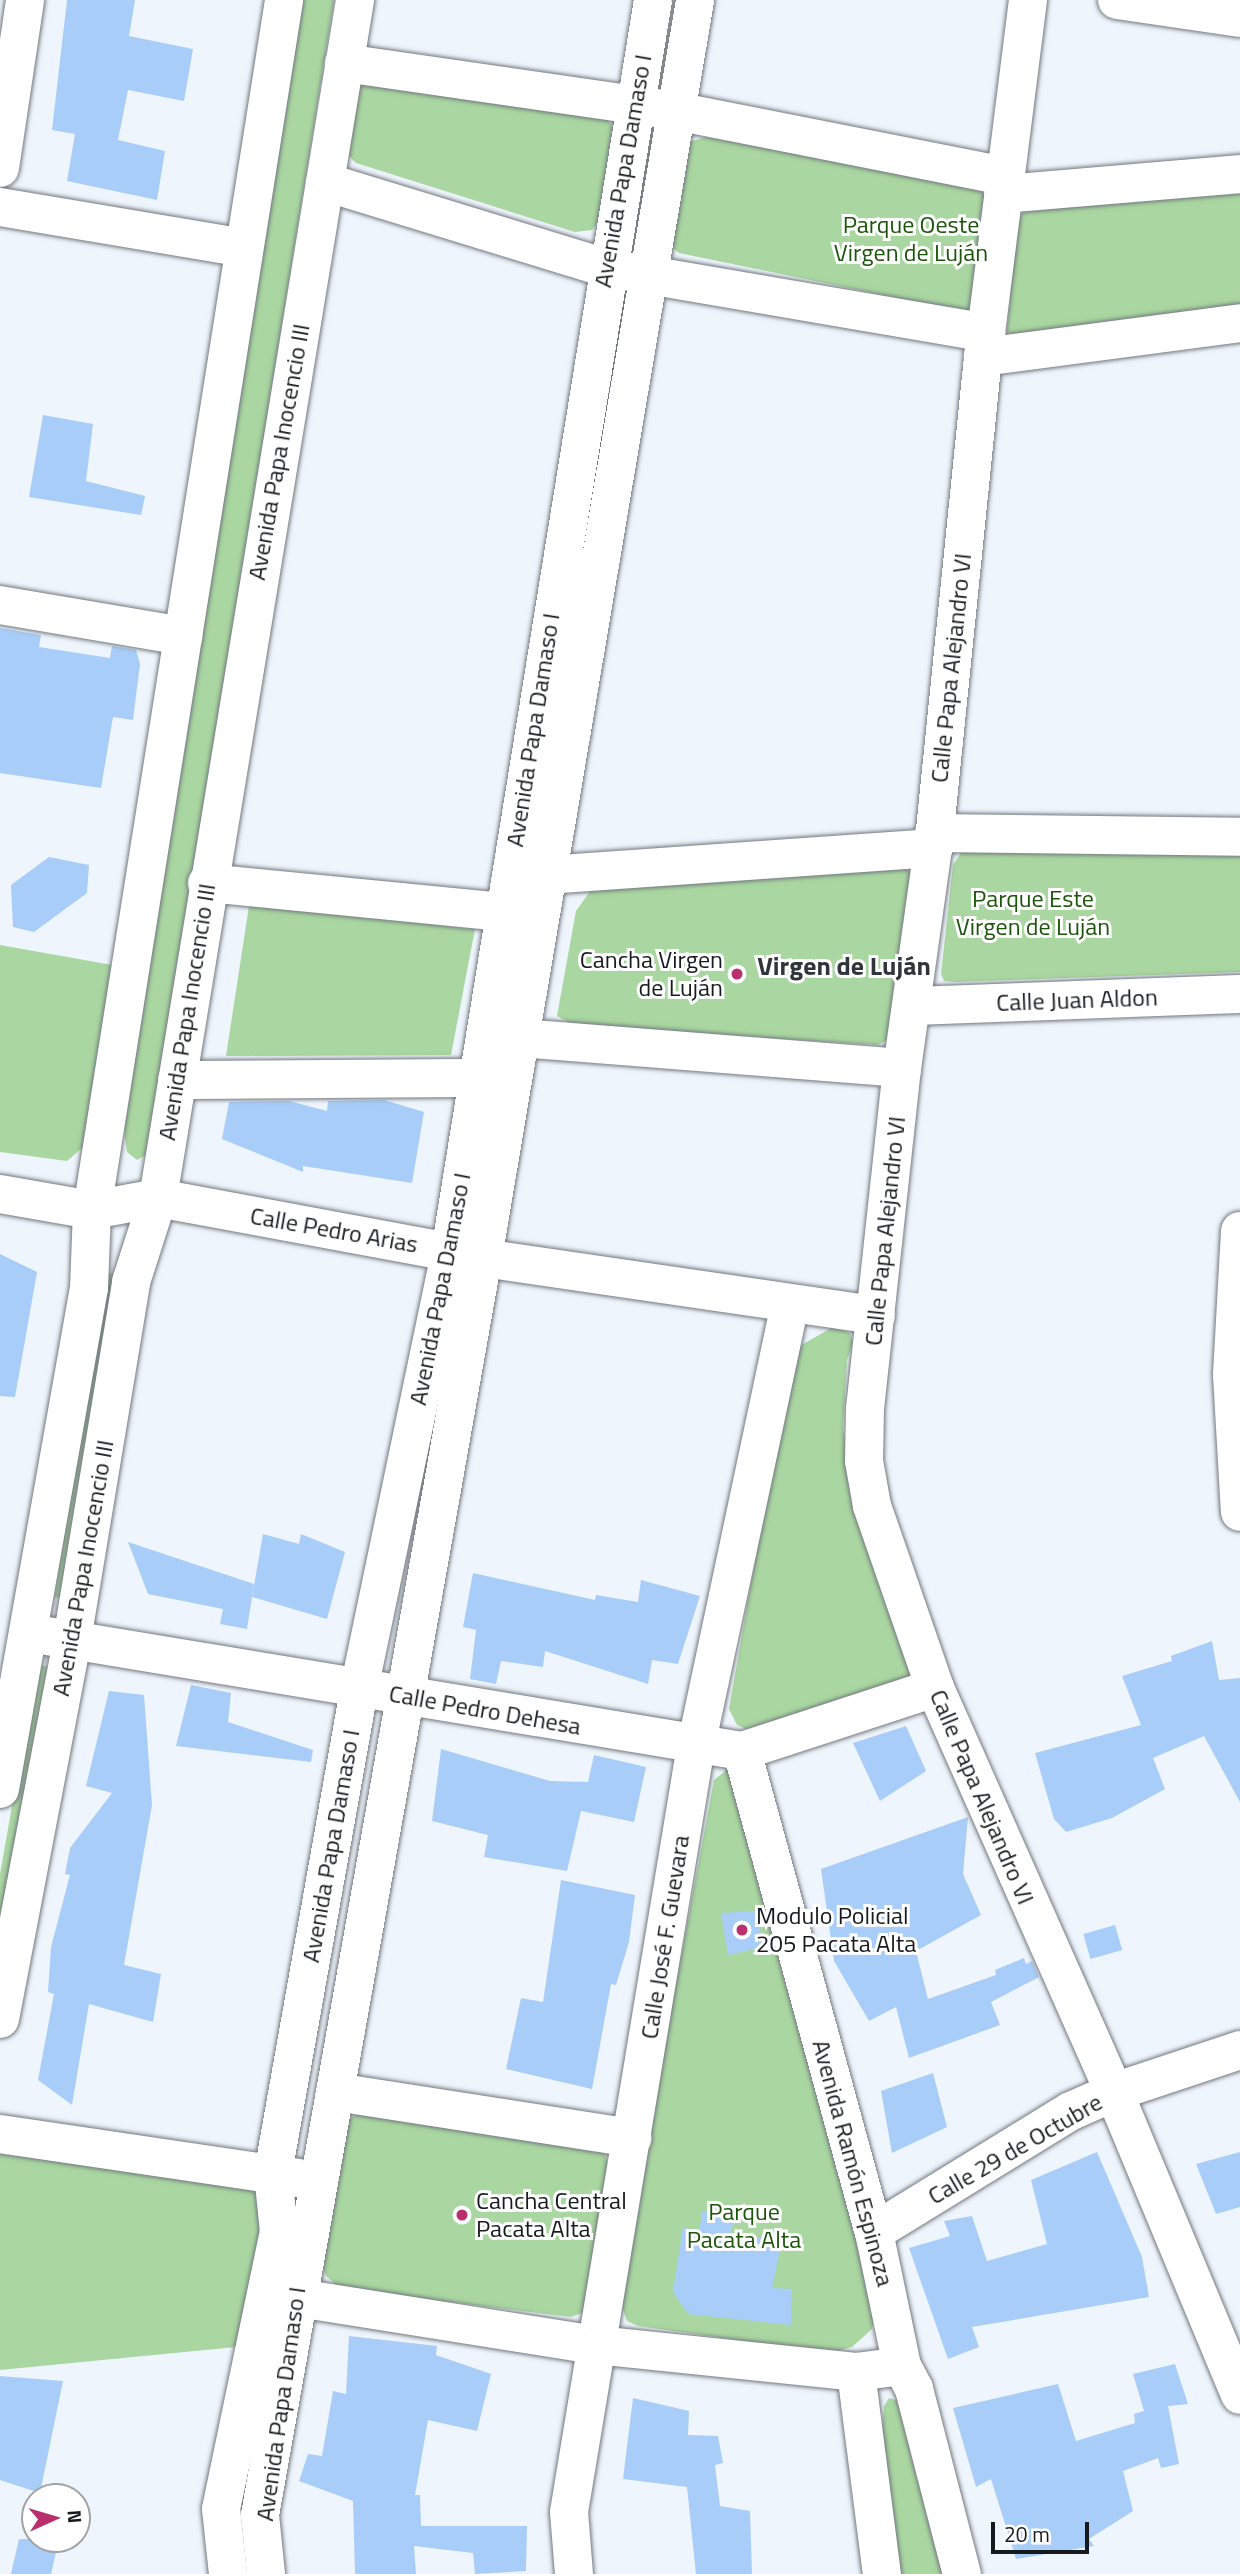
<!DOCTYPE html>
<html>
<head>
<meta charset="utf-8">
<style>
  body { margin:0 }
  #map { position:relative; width:1240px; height:2574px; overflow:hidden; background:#eff5fd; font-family:"Titillium Web",sans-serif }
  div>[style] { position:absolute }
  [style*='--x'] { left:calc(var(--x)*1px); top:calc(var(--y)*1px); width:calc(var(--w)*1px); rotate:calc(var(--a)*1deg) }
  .green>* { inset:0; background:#aad7a1; transform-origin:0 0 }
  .building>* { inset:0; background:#a8cdf8; transform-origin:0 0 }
  .roads { filter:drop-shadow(0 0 2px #72787e) drop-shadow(0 0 2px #72787e) }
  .minor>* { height:38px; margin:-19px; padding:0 19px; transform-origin:19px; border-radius:19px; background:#fff }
  .dots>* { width:19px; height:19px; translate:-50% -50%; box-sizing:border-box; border:4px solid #fff; border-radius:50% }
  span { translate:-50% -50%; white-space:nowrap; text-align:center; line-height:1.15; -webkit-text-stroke:6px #fff; paint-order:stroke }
  .street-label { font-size:24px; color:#171a1c }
  .park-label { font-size:24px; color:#1a5509 }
  .poi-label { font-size:24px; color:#171a1c }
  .right { translate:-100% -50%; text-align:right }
  .left { translate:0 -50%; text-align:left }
  .neighbourhood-label { font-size:26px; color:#30353b; font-weight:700 }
  .north { position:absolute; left:21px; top:2483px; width:70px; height:70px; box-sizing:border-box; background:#fff; border:2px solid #a2a3a4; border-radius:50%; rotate:86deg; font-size:19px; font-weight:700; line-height:28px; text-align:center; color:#171a1c }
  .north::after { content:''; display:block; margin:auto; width:24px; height:32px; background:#b9306d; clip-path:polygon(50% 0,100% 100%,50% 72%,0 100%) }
  .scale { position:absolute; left:991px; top:2522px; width:98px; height:32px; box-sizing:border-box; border:4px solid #171a1c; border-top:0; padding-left:9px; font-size:21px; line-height:24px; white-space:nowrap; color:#171a1c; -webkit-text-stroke:5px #fff; paint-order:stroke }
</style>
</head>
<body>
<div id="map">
  <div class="green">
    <div style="clip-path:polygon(303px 0,334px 0,152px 1132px,148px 1154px,137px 1160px,127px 1152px,124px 1131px)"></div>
    <div style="clip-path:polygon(357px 80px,605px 117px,614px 128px,598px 222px,592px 230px,575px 232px,356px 163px,348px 155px)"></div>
    <div style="clip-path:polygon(706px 137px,974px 187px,982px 192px,986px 198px,970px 313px,679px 253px,672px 247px,689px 142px)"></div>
    <div style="clip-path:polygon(1240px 188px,1240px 305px,1012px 335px,1007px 331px,1017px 222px,1024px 212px)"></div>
    <div style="clip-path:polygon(1240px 846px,1240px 972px,954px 982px,944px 981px,941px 974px,953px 865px,964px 848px)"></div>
    <div style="clip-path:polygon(905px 868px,912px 874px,889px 1039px,878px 1045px,576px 1026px,557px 1016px,576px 911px,591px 890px)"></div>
    <div style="clip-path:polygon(249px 906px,475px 929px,451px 1055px,226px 1056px)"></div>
    <div style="clip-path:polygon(0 945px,118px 966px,88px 1143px,67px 1161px,0 1152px)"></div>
    <div style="left:106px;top:1273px;width:13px;height:328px;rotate:9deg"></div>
    <div style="clip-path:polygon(833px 1327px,850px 1333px,853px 1343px,847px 1360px,843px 1428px,856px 1516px,915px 1667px,908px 1682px,746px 1729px,737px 1725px,729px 1709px,789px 1366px,798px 1347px)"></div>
    <div style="clip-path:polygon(37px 1665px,51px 1667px,0 1950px,0 1874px)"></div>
    <div style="clip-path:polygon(728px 1769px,877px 2301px,872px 2329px,852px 2347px,829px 2353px,638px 2326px,627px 2321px,618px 2296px,714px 1780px)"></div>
    <div style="clip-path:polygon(360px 2112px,602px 2147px,608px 2164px,588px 2304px,582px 2313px,571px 2317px,355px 2290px,339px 2287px,326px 2276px,321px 2264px,347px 2121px)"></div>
    <div style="clip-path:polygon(0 2154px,261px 2188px,261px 2224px,236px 2347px,0 2370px)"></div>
    <div style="clip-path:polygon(889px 2398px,899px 2401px,950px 2574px,897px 2574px,882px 2434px,884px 2406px)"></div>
  </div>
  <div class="building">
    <div style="clip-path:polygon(67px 0,135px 0,129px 36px,193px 49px,184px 101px,128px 90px,118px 140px,165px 151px,157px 200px,67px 181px,75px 134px,52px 130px)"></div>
    <div style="clip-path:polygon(43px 415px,93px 424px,86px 481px,145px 496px,141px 515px,29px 497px)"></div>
    <div style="clip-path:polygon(0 628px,41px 635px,39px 647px,110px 658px,112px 646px,136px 650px,140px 664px,133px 720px,113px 717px,101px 788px,0 773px)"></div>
    <div style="clip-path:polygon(49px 857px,89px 865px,87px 893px,34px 932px,13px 927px,11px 885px)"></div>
    <div style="clip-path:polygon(384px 1100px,424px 1112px,412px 1183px,303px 1166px,303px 1172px,222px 1139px,229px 1102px,289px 1101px,327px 1111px,328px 1101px)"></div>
    <div style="clip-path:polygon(0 1254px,37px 1272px,15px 1397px,0 1396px)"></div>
    <div style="clip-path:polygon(263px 1534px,299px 1544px,301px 1534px,345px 1552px,327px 1619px,252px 1597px)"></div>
    <div style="clip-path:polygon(128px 1542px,254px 1584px,247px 1629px,220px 1624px,223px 1609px,148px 1594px)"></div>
    <div style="clip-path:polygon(473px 1573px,595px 1600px,596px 1595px,638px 1602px,641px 1580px,700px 1596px,678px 1664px,652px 1660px,648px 1684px,545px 1651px,543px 1667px,501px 1661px,496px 1684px,470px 1679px,476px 1630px,463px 1627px)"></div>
    <div style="clip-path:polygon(1212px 1641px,1219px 1680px,1240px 1678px,1240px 1802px,1204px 1736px,1153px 1758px,1165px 1789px,1112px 1818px,1066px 1832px,1054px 1819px,1035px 1753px,1141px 1725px,1122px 1676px,1172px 1661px,1171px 1656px)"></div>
    <div style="clip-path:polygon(191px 1685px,231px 1693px,228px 1722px,313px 1750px,311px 1762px,176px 1746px)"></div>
    <div style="clip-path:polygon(109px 1691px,144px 1695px,152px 1805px,124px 1965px,161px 1974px,153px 2022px,89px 2004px,72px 2105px,38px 2080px,54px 1994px,48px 1992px,51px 1947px,70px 1875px,65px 1874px,70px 1848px,112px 1793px,86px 1786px)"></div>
    <div style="clip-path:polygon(906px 1726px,926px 1771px,880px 1801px,853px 1743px)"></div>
    <div style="clip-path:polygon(441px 1749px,550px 1781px,588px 1782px,594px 1755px,646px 1767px,634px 1822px,581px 1811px,567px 1871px,484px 1857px,488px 1835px,432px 1821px)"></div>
    <div style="clip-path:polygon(968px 1817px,963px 1874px,981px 1915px,916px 1951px,928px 1999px,996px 1975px,995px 1970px,1024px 1958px,1026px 1964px,1032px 1961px,1039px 1977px,991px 2002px,1000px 2025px,909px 2058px,896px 2007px,869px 2021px,834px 1961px,821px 1869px)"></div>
    <div style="clip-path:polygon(561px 1880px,635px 1895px,629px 1942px,616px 1985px,611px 1984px,592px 2089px,506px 2069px,521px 1998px,543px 2002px)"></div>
    <div style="clip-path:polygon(757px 1911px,763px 1947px,728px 1955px,721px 1913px)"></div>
    <div style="left:1115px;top:1925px;width:26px;height:33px;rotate:74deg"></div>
    <div style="clip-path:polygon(933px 2073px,947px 2127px,892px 2153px,881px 2091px)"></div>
    <div style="clip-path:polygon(1097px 2152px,1142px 2257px,1149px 2297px,972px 2327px,979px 2347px,948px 2359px,909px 2248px,950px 2236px,944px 2221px,972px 2216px,987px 2261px,1047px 2244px,1031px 2180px)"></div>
    <div style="clip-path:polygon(1240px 2152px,1240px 2207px,1216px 2214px,1196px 2164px)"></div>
    <div style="clip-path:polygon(702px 2211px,736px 2215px,730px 2233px,782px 2241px,772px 2288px,792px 2289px,791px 2325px,688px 2314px,673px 2292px,683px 2227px,699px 2233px)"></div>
    <div style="clip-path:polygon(349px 2336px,437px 2346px,436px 2355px,491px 2374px,477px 2431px,428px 2420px,415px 2495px,420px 2495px,421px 2526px,527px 2526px,526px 2571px,475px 2574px,473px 2553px,414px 2546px,416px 2574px,355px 2574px,353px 2501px,299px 2481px,308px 2454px,322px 2456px,333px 2391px,346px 2394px)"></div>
    <div style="clip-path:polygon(1175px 2364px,1188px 2404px,1168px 2406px,1179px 2464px,1161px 2468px,1158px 2458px,1123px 2471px,1133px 2511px,1089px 2539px,1094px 2546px,1016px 2559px,991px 2479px,976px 2487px,953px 2408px,1058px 2384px,1076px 2441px,1135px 2423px,1134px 2414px,1144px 2411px,1133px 2374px)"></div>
    <div style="clip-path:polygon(0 2376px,63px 2381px,40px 2493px,0 2480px)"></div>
    <div style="clip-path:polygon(633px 2398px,689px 2411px,688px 2435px,718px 2436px,723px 2463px,715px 2465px,720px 2506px,750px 2511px,752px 2574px,696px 2574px,687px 2487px,623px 2479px)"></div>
    <div style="clip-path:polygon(19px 2539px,59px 2539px,51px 2574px,11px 2574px)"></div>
  </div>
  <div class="roads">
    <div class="minor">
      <div style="--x:1028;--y:0;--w:360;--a:97.2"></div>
      <div style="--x:983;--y:357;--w:494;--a:95.8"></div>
      <div style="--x:933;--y:848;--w:222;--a:98"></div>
      <div style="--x:902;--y:1068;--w:343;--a:96.2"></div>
      <div style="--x:865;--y:1409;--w:52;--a:91.1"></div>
      <div style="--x:864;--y:1461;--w:46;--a:79.9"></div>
      <div style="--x:872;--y:1506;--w:193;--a:70.9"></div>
      <div style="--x:935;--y:1688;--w:442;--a:66.1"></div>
      <div style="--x:1114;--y:2092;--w:328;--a:67.4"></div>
      <div style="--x:1117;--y:0;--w:124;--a:8.3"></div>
      <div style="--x:344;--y:63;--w:335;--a:8.2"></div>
      <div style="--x:676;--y:111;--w:335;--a:11.2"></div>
      <div style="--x:0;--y:168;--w:170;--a:-81.5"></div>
      <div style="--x:325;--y:182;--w:295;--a:17"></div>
      <div style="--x:607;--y:268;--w:385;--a:9.7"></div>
      <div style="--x:1003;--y:194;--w:238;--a:-4.8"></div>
      <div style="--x:0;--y:207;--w:247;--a:9.5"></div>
      <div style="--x:983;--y:357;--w:259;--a:-7.5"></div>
      <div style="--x:0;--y:605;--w:186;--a:9.6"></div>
      <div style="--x:934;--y:833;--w:306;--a:0.7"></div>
      <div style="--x:547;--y:875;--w:387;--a:-4"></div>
      <div style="--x:207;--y:883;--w:299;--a:5.6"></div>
      <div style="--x:913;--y:1006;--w:327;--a:-2.1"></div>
      <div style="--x:520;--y:1038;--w:383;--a:4.5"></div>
      <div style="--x:177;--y:1080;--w:300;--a:-0.4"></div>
      <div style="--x:0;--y:1194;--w:93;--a:9.9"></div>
      <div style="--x:92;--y:1210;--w:67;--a:-10.3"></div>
      <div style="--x:158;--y:1198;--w:330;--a:10.5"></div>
      <div style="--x:483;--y:1258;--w:397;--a:8.3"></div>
      <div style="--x:1240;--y:1231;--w:144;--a:93.2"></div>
      <div style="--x:1232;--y:1375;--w:137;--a:86.7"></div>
      <div style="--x:47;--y:1636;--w:704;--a:9.4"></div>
      <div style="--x:742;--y:1751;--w:203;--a:-18.1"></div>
      <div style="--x:742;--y:1751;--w:499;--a:74.7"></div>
      <div style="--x:874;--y:2232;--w:137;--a:78.2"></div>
      <div style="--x:902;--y:2366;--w:26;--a:62"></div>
      <div style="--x:914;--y:2389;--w:191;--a:75.5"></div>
      <div style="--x:0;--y:1789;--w:509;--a:-79.93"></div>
      <div style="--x:89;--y:1288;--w:78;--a:-87.8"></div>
      <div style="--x:92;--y:1210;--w:1225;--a:-80.98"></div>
      <div style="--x:0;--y:2019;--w:386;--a:-79.2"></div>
      <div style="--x:72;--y:1640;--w:363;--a:-80.6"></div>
      <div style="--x:131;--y:1282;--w:88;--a:-72.2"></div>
      <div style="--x:158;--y:1198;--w:1214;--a:-80.66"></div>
      <div style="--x:335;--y:2092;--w:301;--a:8.8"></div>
      <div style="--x:0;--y:2134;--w:302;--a:8.4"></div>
      <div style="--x:874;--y:2232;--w:231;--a:-31.6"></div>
      <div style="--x:1071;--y:2111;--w:47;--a:-23.8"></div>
      <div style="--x:1114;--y:2092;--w:133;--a:-18.4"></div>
      <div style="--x:273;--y:2294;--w:327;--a:9"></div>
      <div style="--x:596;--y:2345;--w:261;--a:5.9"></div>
      <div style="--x:856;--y:2372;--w:46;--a:-7.4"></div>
      <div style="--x:856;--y:2372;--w:204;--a:82.7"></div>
      <div style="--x:228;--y:2574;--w:65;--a:-96.1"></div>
      <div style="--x:221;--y:2509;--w:283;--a:-78.2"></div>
      <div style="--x:279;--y:2232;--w:59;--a:-95.8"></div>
      <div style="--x:273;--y:2173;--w:492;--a:-79.9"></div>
      <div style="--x:359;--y:1689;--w:446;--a:-78.2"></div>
      <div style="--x:450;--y:1252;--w:1268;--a:-80.79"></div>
      <div style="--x:266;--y:2574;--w:59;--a:-95.8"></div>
      <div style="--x:260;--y:2515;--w:1277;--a:-79.94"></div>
      <div style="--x:483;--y:1258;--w:1276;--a:-80.43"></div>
      <div style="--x:574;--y:2574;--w:62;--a:-94.6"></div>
      <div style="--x:569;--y:2512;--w:776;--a:-80.59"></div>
      <div style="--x:696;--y:1746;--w:452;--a:-78"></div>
    </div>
  </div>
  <div class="dots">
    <div style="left:737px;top:974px;background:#b9306d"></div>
    <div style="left:742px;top:1930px;background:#b9306d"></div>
    <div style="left:462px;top:2215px;background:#b9306d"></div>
  </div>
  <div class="street-label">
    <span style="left:623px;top:171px;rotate:-80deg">Avenida Papa Damaso I</span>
    <span style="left:279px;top:452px;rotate:-80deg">Avenida Papa Inocencio III</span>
    <span style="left:951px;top:668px;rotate:-84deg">Calle Papa Alejandro VI</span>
    <span style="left:533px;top:730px;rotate:-81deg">Avenida Papa Damaso I</span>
    <span style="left:1077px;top:1000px;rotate:-2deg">Calle Juan Aldon</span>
    <span style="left:187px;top:1012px;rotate:-81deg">Avenida Papa Inocencio III</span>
    <span style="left:334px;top:1230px;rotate:10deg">Calle Pedro Arias</span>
    <span style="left:885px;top:1231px;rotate:-84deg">Calle Papa Alejandro VI</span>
    <span style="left:440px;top:1289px;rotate:-79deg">Avenida Papa Damaso I</span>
    <span style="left:83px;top:1568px;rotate:-80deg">Avenida Papa Inocencio III</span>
    <span style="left:485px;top:1710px;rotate:10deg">Calle Pedro Dehesa</span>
    <span style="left:982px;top:1797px;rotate:67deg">Calle Papa Alejandro VI</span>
    <span style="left:331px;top:1846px;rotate:-80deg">Avenida Papa Damaso I</span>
    <span style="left:665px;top:1937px;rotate:-81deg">Calle José F. Guevara</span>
    <span style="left:1015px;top:2149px;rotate:-30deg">Calle 29 de Octubre</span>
    <span style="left:853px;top:2163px;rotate:75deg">Avenida Ramón Espinoza</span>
    <span style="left:281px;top:2404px;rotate:-82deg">Avenida Papa Damaso I</span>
  </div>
  <div class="park-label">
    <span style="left:911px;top:239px">Parque Oeste<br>Virgen de Luján</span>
    <span style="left:1033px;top:913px">Parque Este<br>Virgen de Luján</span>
    <span style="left:744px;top:2226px">Parque<br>Pacata Alta</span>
  </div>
  <div class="poi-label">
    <span class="right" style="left:723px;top:974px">Cancha Virgen<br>de Luján</span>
    <span class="left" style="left:756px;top:1930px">Modulo Policial<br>205 Pacata Alta</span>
    <span class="left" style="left:476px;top:2215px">Cancha Central<br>Pacata Alta</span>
  </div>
  <div class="neighbourhood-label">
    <span style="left:844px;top:966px">Virgen de Luján</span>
  </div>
  <div class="north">N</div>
  <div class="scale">20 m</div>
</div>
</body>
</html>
